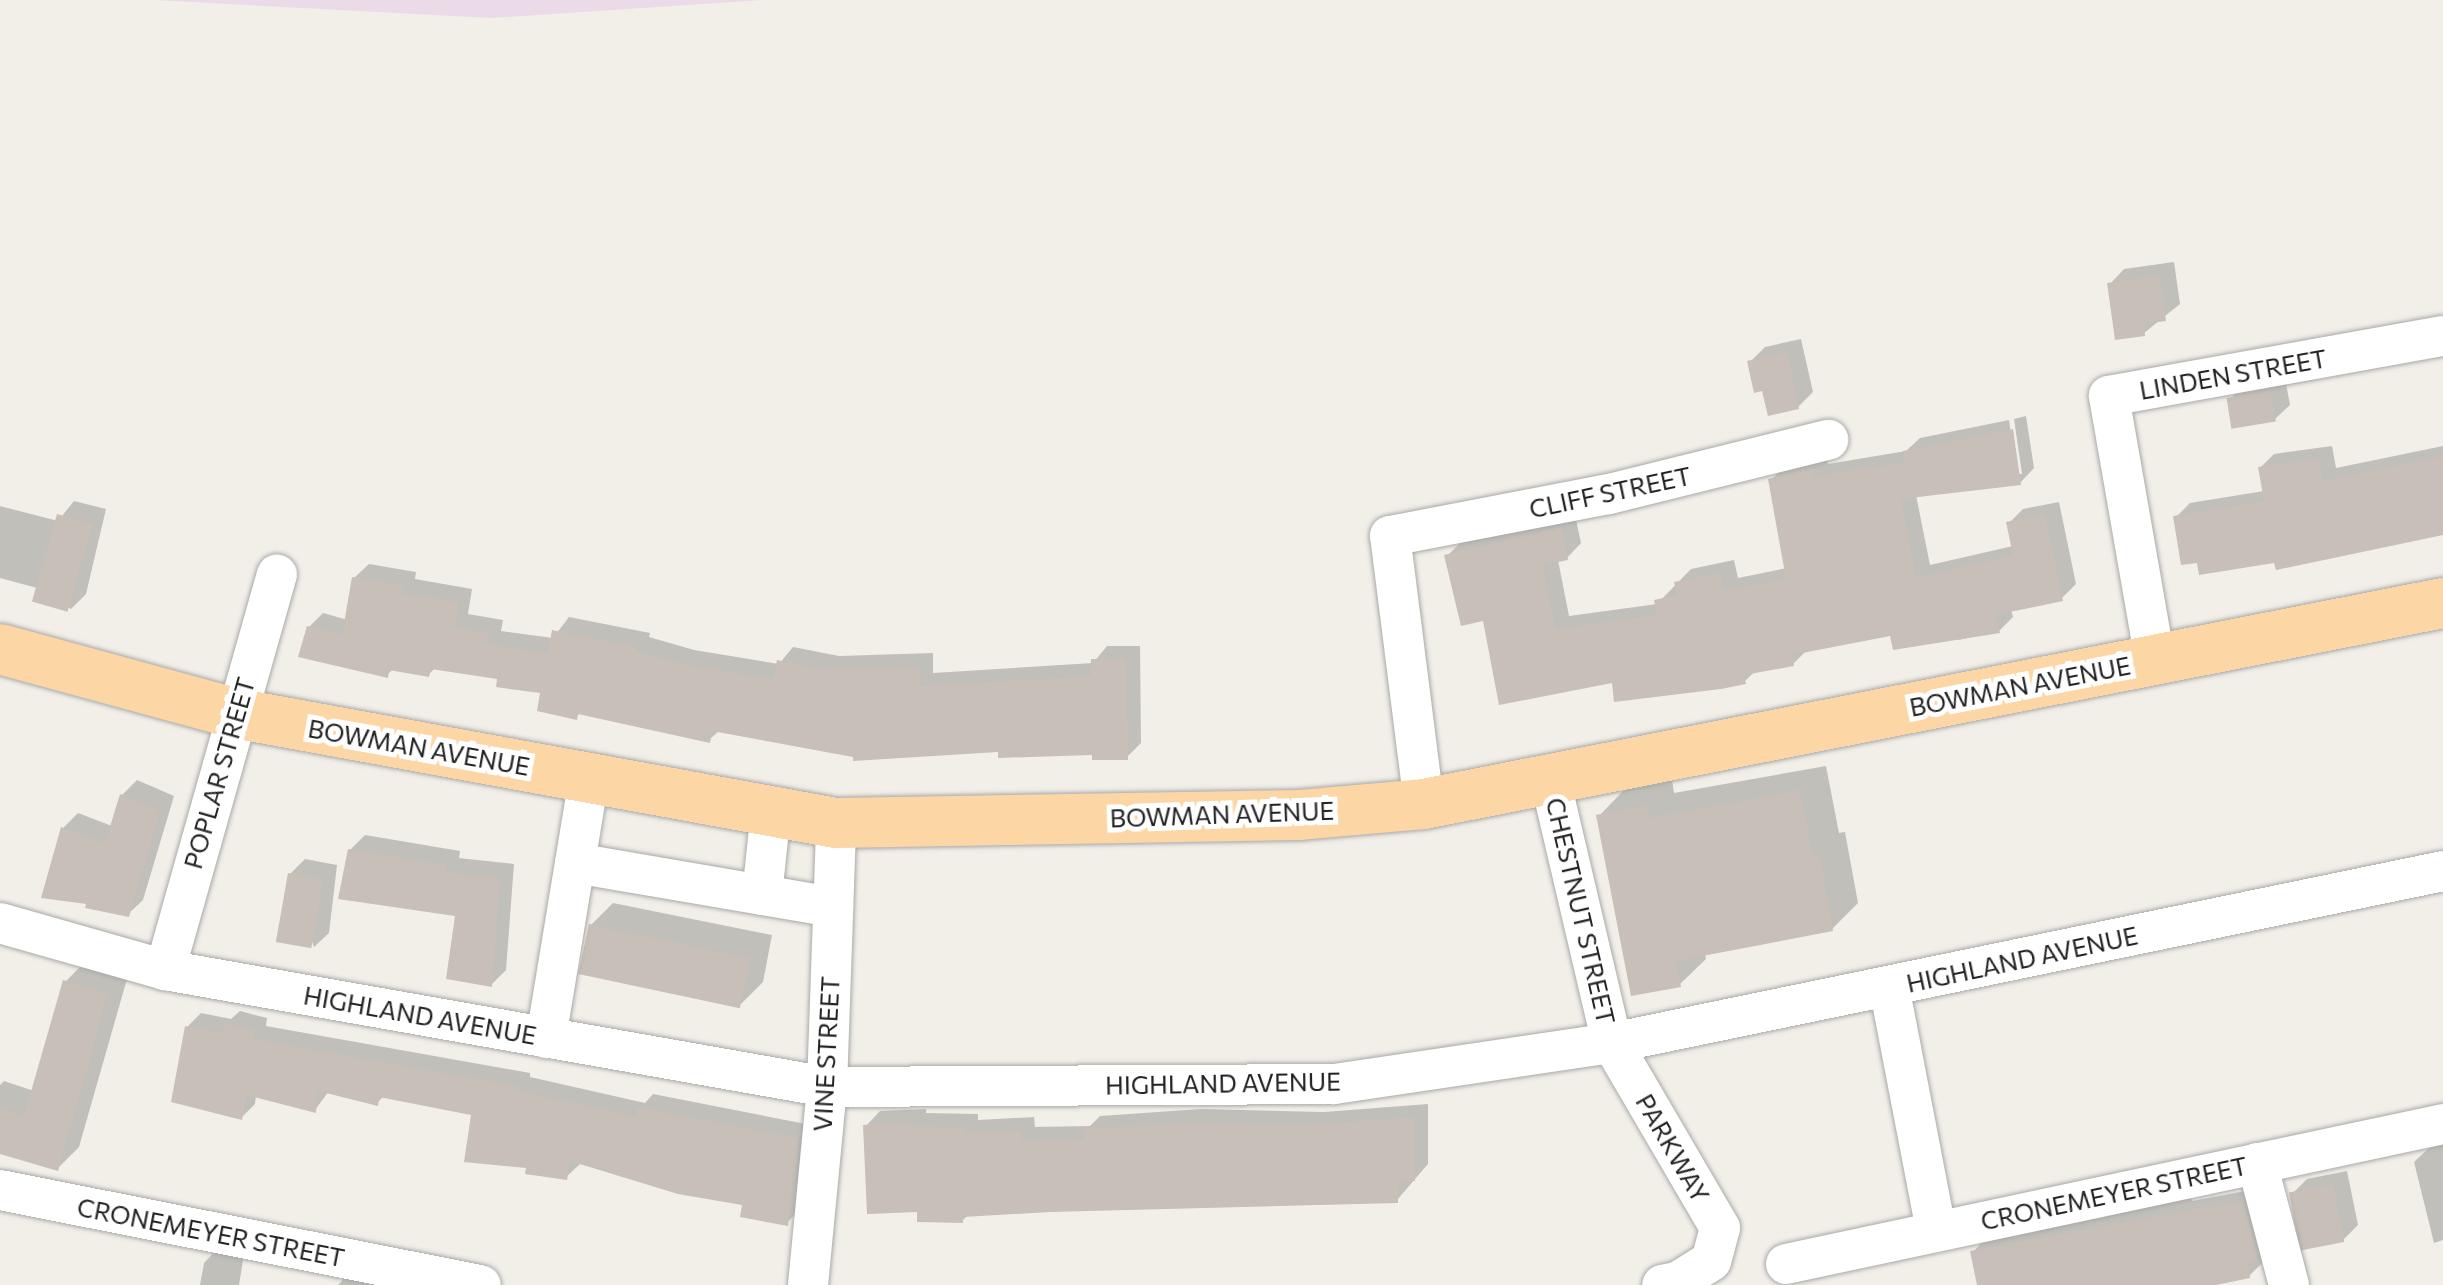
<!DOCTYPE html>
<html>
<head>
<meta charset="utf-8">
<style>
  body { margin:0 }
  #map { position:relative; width:2443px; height:1285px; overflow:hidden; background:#f2efe9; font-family:Commissioner,sans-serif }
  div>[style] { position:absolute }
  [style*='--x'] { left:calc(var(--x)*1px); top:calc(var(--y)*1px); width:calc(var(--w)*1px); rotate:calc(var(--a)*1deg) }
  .industrial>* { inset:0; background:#ebdbe8 }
  .shadow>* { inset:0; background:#0003 }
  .building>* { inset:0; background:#c7bfb8; transform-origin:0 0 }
  .roads { filter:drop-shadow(0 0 2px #a9a9a9) drop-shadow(0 0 2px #a9a9a9) }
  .minor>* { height:40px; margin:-20px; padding:0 20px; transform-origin:20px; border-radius:20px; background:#fff }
  .major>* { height:50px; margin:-25px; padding:0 25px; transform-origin:25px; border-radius:25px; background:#fcd6a4 }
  span { translate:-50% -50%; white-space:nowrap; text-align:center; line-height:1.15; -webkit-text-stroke:10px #fff; paint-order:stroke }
  .street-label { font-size:25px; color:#222 }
</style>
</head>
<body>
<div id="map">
  <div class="industrial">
    <div style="clip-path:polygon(153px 0,763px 0,491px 18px)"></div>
  </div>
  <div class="shadow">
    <div style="clip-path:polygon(2174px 262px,2180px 304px,2144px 333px,2110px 284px,2124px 269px)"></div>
    <div style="clip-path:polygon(1801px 339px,1813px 392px,1798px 407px,1764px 388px,1750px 362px,1765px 347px)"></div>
    <div style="clip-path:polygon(2285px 378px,2290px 405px,2275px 419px,2229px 400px,2244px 385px)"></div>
    <div style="clip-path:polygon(2026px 416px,2034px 468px,2020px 483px,1916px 495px,1930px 565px,2013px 546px,2009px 523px,2023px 509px,2059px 502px,2076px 584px,2062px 598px,2011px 609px,2013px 617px,1999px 631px,1958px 640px,1958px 636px,1892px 633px,1808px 649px,1793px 664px,1755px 671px,1745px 681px,1614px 680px,1485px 618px,1447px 556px,1461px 542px,1575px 515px,1581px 543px,1567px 558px,1558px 560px,1569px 616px,1657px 604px,1691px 569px,1734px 560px,1738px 578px,1787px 568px,1771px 480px,1785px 466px,1826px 456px,1828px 464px,1906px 451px,1920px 438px,2009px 420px,2017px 474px,2022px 474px,2014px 419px)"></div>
    <div style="clip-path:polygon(2332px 446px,2336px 468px,2443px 446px,2443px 526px,2277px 560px,2199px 560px,2176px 517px,2190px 503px,2264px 491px,2260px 468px,2274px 454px)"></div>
    <div style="clip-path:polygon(74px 501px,106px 509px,86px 594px,71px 609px,41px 589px,0 578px,0 506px,58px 521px)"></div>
    <div style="clip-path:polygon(369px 564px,416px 572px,415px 579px,472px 589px,468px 614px,503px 620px,501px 631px,553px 638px,569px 617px,650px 633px,649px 637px,694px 650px,779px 664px,793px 647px,839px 656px,933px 653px,933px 673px,1093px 663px,1107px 646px,1140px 646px,1141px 743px,1127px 757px,1000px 749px,856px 755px,720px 730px,709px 740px,581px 712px,576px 717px,543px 691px,500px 676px,436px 667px,429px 674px,394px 668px,387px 675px,309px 627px,323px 613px,348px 620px,354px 578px)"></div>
    <div style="clip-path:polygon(1826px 766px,1839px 833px,1845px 832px,1858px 903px,1832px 929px,1705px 953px,1706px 959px,1679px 985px,1599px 816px,1625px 789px,1672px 780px,1674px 793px)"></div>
    <div style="clip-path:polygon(137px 780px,174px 796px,143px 900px,128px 914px,63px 828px,78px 813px,112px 826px,122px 795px)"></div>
    <div style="clip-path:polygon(365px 835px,460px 851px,459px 858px,514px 864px,506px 970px,492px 984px,458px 914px,350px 850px)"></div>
    <div style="clip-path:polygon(305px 859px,337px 865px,329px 933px,314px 947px,290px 874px)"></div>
    <div style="clip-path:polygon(613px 903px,772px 935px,763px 982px,741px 1004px,591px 925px)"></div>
    <div style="clip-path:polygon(87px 960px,129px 972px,79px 1147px,57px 1169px,0 1152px,0 1085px,4px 1081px,34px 1091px,65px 982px)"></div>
    <div style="clip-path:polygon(240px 1011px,267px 1018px,266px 1026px,530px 1073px,530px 1077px,645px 1103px,653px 1094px,811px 1125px,800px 1209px,787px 1223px,745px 1203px,580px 1164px,566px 1177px,529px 1166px,474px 1113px,384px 1096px,377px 1103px,329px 1091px,315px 1110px,256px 1095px,255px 1104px,242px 1117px,187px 1027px,201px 1013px,231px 1019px)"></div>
    <div style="clip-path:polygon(1428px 1104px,1428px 1164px,1397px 1200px,969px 1214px,962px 1221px,919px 1210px,866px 1126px,880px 1111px,926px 1109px,926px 1113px,978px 1114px,978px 1120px,1034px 1117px,1035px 1127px,1090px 1126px,1100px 1116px,1201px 1109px,1324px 1112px)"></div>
    <div style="clip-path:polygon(2443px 1144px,2443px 1240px,2434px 1243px,2414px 1162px,2429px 1148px)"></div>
    <div style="clip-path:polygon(2347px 1171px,2358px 1225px,2343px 1240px,2292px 1194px,2307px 1179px)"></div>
    <div style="clip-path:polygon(2256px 1189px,2263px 1262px,2249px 1276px,2204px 1285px,1979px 1285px,1973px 1252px,1987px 1237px,2191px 1197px,2192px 1201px)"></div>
    <div style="clip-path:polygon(218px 1248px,244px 1254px,239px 1285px,200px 1285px,204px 1263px)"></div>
    <div style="clip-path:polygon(353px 1269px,379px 1277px,378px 1285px,338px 1285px)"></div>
  </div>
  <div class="building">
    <div style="clip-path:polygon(2160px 276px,2166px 321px,2144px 324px,2145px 336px,2115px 340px,2107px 283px)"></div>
    <div style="clip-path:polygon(1787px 352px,1799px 409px,1768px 416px,1762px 391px,1754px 393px,1747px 361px)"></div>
    <div style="left:2271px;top:391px;width:31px;height:45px;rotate:81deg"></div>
    <div style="clip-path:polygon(2013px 429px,2021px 485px,1901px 499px,1916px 578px,2013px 555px,2006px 522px,2045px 514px,2063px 601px,1995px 615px,2000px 633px,1893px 650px,1890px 636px,1792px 655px,1794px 666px,1744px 675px,1746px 684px,1721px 689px,1614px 702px,1612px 683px,1499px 705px,1483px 621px,1461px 626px,1444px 555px,1561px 528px,1568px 560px,1543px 565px,1555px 629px,1657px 615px,1654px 600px,1677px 595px,1674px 582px,1720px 573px,1724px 590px,1786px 579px,1768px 479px,1813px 468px,1814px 476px,1904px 462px,1903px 451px)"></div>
    <div style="clip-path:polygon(2443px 456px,2443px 535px,2276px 570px,2274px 563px,2199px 575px,2197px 563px,2181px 565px,2173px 516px,2264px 501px,2258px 467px,2319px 459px,2322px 481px)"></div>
    <div style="left:57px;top:514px;width:37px;height:91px;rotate:16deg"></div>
    <div style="clip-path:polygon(352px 577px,404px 586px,402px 593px,459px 602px,455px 628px,490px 633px,488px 644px,548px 653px,552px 630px,637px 647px,636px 651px,679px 663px,773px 679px,777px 660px,823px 669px,919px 666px,920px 686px,1091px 676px,1091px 659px,1126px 659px,1128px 760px,1092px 760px,1092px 755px,998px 758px,998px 752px,853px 761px,853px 757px,712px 731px,710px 743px,578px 714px,577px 720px,537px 711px,540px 693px,496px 687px,497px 679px,431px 669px,429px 677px,389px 670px,388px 678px,298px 657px,307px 626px,342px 635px)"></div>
    <div style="clip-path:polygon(1800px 790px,1813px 858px,1820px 856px,1833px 931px,1676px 961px,1681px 987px,1631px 996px,1596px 815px,1646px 805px,1649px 818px)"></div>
    <div style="clip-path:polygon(120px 794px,160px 811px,129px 917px,85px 908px,86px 904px,41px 898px,61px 827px,105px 843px)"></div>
    <div style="clip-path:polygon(348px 849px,446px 865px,446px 872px,500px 878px,492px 987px,446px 979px,455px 916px,338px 899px)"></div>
    <div style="left:288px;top:873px;width:36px;height:70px;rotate:10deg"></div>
    <div style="left:589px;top:924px;width:165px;height:51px;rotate:12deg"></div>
    <div style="clip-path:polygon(63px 980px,108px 994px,58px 1171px,0 1154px,0 1108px,24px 1116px)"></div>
    <div style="clip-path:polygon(224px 1023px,255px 1031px,253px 1039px,518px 1086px,518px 1090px,636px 1117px,637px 1107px,798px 1138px,788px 1226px,740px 1217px,742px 1205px,678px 1194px,570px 1161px,567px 1180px,525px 1174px,526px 1168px,464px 1162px,471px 1115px,379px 1097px,378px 1106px,318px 1091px,316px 1113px,246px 1095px,242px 1120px,171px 1102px,185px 1026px,222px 1033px)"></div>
    <div style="clip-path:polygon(1414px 1117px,1415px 1181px,1398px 1182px,1398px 1203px,1050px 1212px,963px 1217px,963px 1223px,917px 1222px,917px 1212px,867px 1214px,863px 1125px,912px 1122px,912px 1126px,965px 1128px,965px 1133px,1021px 1131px,1021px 1141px,1084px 1139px,1083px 1129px,1184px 1123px,1308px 1125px)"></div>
    <div style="left:2333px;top:1184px;width:59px;height:45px;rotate:79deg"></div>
    <div style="clip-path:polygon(2234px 1202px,2243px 1202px,2258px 1260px,2247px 1262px,2250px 1278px,2216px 1285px,1977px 1285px,1970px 1251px)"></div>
  </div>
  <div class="roads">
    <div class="minor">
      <div style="--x:2155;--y:660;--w:268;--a:-99.9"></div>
      <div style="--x:2109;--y:396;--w:339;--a:-10.2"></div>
      <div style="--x:1550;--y:779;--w:271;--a:76.8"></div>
      <div style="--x:1612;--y:1043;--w:214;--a:59.7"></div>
      <div style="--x:1720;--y:1228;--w:34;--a:105"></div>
      <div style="--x:1711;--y:1261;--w:40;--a:148"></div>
      <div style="--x:1677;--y:1282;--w:15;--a:169"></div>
      <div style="--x:1424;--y:804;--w:270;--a:-97.2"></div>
      <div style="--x:1390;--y:536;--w:223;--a:-10.9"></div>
      <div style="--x:1609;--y:494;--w:226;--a:-13.9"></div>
      <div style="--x:575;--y:863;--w:262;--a:9.7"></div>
      <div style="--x:762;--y:895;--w:84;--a:-83.9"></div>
      <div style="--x:0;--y:923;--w:172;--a:15.9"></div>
      <div style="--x:165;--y:970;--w:672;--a:10.02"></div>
      <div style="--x:827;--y:1087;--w:507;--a:-0.34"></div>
      <div style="--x:1334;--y:1084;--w:281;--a:-8.4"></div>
      <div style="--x:1612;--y:1043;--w:849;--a:-11.69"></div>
      <div style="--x:165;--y:970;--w:411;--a:-74.2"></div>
      <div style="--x:1889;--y:986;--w:248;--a:79.1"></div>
      <div style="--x:546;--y:1038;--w:264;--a:-80.6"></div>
      <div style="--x:2257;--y:1163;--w:126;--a:75.3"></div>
      <div style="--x:0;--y:1190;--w:490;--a:11.2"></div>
      <div style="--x:1786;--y:1264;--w:672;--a:-12.03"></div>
      <div style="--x:808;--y:1285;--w:199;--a:-84.5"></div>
      <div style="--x:827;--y:1087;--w:264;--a:-88"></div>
    </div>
    <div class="major">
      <div style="--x:0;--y:649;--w:243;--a:15.3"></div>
      <div style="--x:234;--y:713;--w:612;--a:10.36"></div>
      <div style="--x:836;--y:823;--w:463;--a:-1"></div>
      <div style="--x:1299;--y:815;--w:125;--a:-5"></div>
      <div style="--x:1424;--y:804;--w:1039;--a:-11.16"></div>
    </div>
  </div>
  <div class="street-label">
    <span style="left:2233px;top:374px;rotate:-10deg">LINDEN STREET</span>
    <span style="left:1610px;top:492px;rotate:-12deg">CLIFF STREET</span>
    <span style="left:2020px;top:686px;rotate:-11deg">BOWMAN AVENUE</span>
    <span style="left:419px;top:747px;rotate:10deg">BOWMAN AVENUE</span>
    <span style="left:219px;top:773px;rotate:-74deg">POPLAR STREET</span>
    <span style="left:1222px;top:814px;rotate:-2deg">BOWMAN AVENUE</span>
    <span style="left:1581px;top:911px;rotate:77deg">CHESTNUT STREET</span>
    <span style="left:2022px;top:959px;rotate:-12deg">HIGHLAND AVENUE</span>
    <span style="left:420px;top:1015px;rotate:10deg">HIGHLAND AVENUE</span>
    <span style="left:826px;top:1054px;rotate:-87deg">VINE STREET</span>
    <span style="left:1223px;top:1083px;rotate:-1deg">HIGHLAND AVENUE</span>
    <span style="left:1673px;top:1148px;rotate:60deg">PARKWAY</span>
    <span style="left:2114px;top:1193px;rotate:-12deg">CRONEMEYER STREET</span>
    <span style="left:211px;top:1232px;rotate:11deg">CRONEMEYER STREET</span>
  </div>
</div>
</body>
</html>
